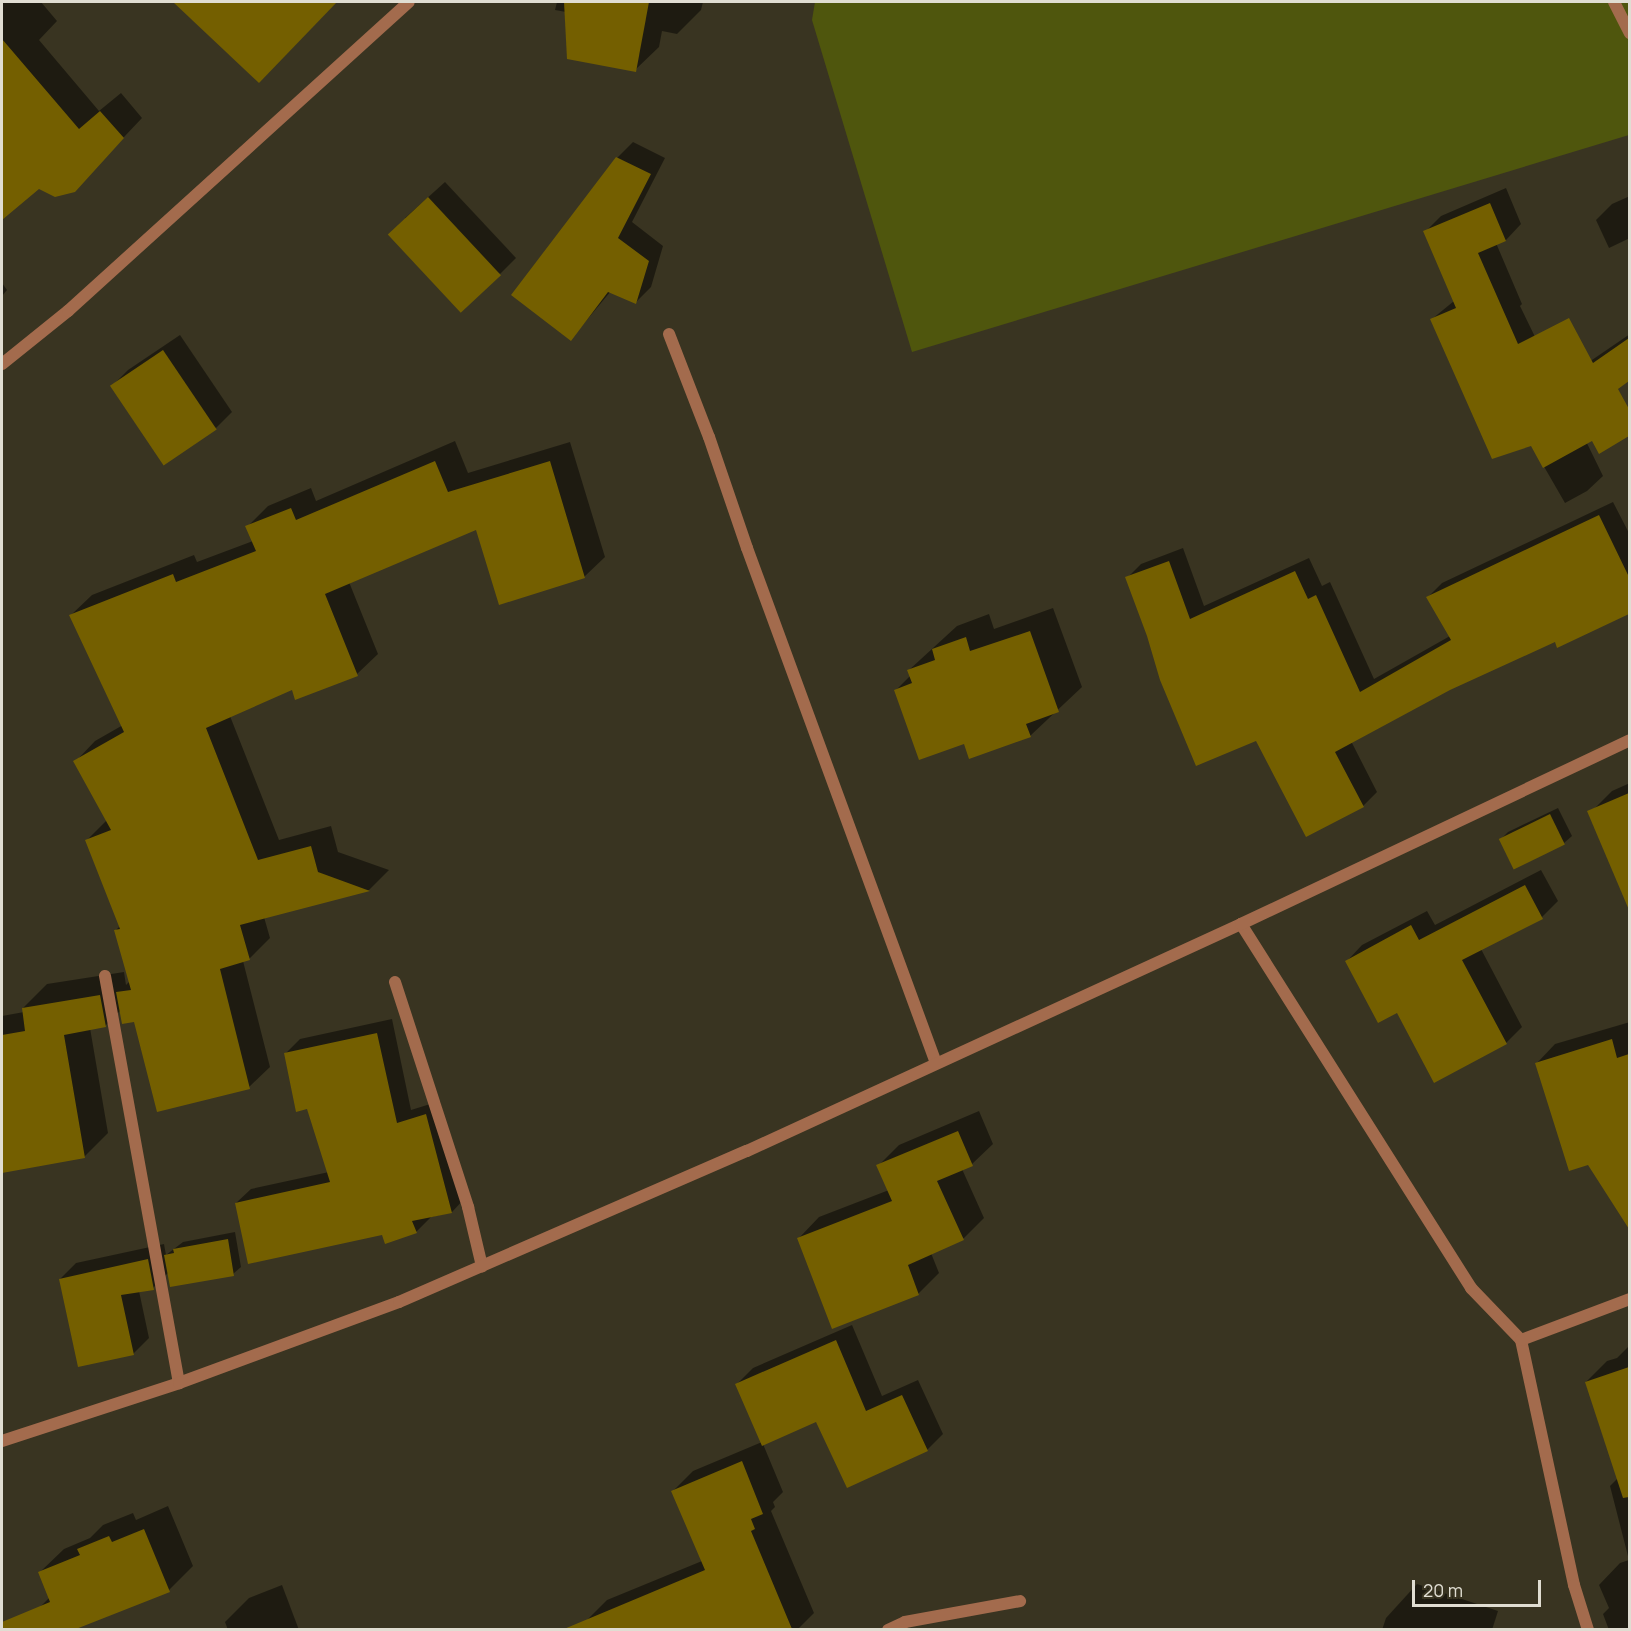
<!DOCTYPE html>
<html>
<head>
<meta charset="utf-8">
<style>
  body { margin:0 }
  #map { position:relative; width:1631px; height:1631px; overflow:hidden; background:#393421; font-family:Manrope,sans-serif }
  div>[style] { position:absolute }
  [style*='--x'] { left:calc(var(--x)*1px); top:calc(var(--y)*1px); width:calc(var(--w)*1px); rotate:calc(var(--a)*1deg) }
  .green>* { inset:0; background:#4f560d }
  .shadow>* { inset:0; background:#0007 }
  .building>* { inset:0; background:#745f00; transform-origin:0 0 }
  .minor>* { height:12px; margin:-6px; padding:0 6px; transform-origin:6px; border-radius:6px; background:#a36b4d }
  .tertiary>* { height:12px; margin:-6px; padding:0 6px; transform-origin:6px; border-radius:6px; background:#a36b4d }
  span { translate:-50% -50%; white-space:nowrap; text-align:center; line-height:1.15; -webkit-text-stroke:6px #393421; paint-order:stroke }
  .frame { position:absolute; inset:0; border:3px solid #e0ddd2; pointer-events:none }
  .scale { position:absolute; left:1412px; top:1580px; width:129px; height:27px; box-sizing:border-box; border:3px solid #e0ddd2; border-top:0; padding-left:8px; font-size:18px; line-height:21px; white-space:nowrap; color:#e0ddd2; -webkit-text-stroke:4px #393421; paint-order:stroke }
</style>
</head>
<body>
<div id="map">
  <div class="green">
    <div style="clip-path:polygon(815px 2px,1629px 2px,1629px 135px,912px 352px,812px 20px)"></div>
  </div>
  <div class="shadow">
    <div style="clip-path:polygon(2px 2px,41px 2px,57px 21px,39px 40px,99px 111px,121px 93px,142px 118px,90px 173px,38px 188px,14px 207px,2px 192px)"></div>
    <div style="clip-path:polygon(176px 2px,336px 2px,259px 80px)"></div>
    <div style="clip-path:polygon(557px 2px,703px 2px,701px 10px,677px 34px,662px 31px,659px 47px,635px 70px,566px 12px,555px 10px)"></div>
    <div style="clip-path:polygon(633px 142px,665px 158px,632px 222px,663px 246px,651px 287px,636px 302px,611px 291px,571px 339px,617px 158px)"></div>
    <div style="clip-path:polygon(445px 182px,516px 258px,500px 274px,405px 218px)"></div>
    <div style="clip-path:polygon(1506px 188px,1521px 224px,1506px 240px,1496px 243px,1522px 304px,1520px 306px,1603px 476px,1587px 491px,1565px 503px,1531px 444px,1432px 319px,1454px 301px,1425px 232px,1441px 216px)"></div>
    <div style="clip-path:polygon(1630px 196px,1630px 238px,1609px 248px,1596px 220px,1612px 204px)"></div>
    <div style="clip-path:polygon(2px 283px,7px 290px,2px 296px)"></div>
    <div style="clip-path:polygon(1630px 334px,1630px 379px,1593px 404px,1589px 362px)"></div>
    <div style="clip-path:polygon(180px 335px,232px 412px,216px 428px,112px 386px,128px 370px)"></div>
    <div style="clip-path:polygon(455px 441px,468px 473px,570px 442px,605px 557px,584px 577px,477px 528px,349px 582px,378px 654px,357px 674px,292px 688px,230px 716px,279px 840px,331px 826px,338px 852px,389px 870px,369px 890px,264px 917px,270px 938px,249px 959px,243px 961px,270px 1067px,249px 1087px,121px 1010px,105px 1026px,90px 1028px,108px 1133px,84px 1157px,2px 1171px,2px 1016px,24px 1012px,23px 1008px,47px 984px,124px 972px,126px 985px,130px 981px,115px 931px,120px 926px,87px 840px,107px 820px,75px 762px,95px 741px,123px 725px,71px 615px,92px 595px,194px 555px,197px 562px,253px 541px,247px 527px,268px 506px,311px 488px,316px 501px)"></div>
    <div style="clip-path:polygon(1613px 502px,1630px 535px,1630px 612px,1558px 646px,1556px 640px,1449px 689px,1351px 741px,1377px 792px,1363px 806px,1257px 739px,1149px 635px,1127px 578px,1141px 564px,1183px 548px,1204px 606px,1309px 558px,1322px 586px,1330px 582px,1374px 679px,1450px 636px,1428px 597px,1442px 583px)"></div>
    <div style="clip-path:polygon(1053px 608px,1082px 687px,1030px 736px,965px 743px,896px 690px,911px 675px,909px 670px,957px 626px,989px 614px,994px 629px)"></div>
    <div style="clip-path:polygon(1630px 783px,1630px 877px,1593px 810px,1612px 791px)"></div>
    <div style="clip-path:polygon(1558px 808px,1572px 836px,1564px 843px,1501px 839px,1508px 832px)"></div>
    <div style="clip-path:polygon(1541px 870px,1558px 901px,1542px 917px,1481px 949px,1522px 1027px,1506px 1043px,1398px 1011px,1347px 961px,1362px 945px,1427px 911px,1435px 925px)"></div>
    <div style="clip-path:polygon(392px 1019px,411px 1110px,440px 1101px,466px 1197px,452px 1212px,431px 1217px,416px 1232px,383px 1233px,236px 1203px,251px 1189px,329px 1172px,309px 1107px,285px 1054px,300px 1039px)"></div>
    <div style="clip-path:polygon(1630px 1022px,1630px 1226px,1588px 1163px,1537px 1063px,1555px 1044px)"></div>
    <div style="clip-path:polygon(979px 1111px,993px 1144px,972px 1164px,962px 1169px,984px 1218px,964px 1238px,931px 1253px,939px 1273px,918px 1294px,799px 1238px,819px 1217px,889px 1190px,878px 1166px,899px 1145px)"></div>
    <div style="clip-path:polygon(235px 1232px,241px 1267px,233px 1274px,169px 1272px,153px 1288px,139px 1291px,149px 1338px,133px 1354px,60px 1279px,76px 1263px,164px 1244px,166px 1255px,183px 1242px)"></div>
    <div style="clip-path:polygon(852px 1325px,882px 1396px,918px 1380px,943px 1434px,927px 1450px,817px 1420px,763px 1444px,783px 1492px,773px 1502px,775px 1507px,771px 1511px,814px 1613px,797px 1630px,591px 1630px,587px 1620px,607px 1600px,702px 1561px,673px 1491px,693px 1471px,762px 1442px,737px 1384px,753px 1368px)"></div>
    <div style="clip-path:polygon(1630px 1345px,1630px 1630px,1609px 1630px,1603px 1614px,1609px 1608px,1599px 1585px,1620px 1563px,1629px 1560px,1610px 1486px,1618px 1478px,1586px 1382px,1607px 1361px,1617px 1358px)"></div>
    <div style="clip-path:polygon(168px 1506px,193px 1566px,169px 1590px,72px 1630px,49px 1630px,40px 1607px,50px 1597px,40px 1572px,64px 1549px,90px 1538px,103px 1525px,133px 1513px,136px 1520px)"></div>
    <div style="clip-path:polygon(1417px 1584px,1498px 1611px,1492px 1630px,1382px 1630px,1386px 1618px)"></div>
    <div style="clip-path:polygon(282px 1585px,299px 1630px,228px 1630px,225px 1622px,249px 1598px)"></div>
  </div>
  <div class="building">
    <div style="clip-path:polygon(173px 2px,337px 2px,259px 83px)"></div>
    <div style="clip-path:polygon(564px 2px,649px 2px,636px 72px,567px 59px)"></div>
    <div style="clip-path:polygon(2px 39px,79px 129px,100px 111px,124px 138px,75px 192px,55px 197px,39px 189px,2px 220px)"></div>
    <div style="clip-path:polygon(616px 157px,651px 174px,618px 238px,649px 261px,636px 304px,608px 292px,571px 341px,511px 295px)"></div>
    <div style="left:428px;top:197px;width:107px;height:55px;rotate:47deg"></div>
    <div style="clip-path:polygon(1490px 203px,1506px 241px,1478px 253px,1518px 344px,1569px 318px,1593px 363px,1629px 338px,1629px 381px,1618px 389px,1629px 409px,1629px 436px,1599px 454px,1592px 441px,1543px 468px,1531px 446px,1492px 459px,1430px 319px,1456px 308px,1423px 231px)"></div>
    <div style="left:163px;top:350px;width:96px;height:64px;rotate:56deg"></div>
    <div style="clip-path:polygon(435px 461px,448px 492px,550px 461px,585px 578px,499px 605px,476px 530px,325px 594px,358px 676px,295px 700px,292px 690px,206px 728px,258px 860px,311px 846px,318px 872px,370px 891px,240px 925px,250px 960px,220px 969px,250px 1089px,157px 1112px,134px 1022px,122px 1024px,116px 992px,131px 990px,114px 930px,120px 929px,85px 840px,111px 830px,73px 761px,124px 732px,69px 615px,173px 574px,176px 582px,256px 551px,245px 526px,291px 508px,296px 520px)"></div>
    <div style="clip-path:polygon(1599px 515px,1629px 577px,1629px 614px,1557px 648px,1555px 642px,1450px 690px,1335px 752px,1364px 807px,1306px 837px,1256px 741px,1196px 766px,1160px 680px,1147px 636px,1125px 577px,1169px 561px,1190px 619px,1295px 571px,1308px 599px,1316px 595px,1360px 692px,1451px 640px,1426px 597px)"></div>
    <div style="clip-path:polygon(1030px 631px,1059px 712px,1026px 724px,1031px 737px,969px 759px,964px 744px,919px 760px,894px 690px,912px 683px,907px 670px,935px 660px,932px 649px,966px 637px,970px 651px)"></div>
    <div style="clip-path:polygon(1629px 793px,1629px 910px,1587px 811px)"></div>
    <div style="left:1550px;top:814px;width:34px;height:57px;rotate:64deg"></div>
    <div style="clip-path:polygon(1525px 885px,1543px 919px,1462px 960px,1507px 1044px,1434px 1083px,1397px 1013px,1378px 1023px,1345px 961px,1411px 925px,1419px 940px)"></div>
    <div style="clip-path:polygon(100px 995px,106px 1027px,64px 1035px,85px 1158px,2px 1173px,2px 1035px,25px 1031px,22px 1008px)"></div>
    <div style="clip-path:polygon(377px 1033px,397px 1123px,426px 1114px,452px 1213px,412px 1221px,417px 1233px,385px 1244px,382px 1235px,248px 1264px,235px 1203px,330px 1182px,307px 1109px,296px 1112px,284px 1053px)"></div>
    <div style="clip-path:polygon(1612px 1039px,1617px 1058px,1629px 1054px,1629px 1229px,1588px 1165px,1569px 1171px,1535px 1063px)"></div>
    <div style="clip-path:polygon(958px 1131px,973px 1166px,937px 1181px,964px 1240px,908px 1265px,919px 1295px,832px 1329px,797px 1238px,892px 1201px,876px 1165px)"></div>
    <div style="clip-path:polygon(228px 1239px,234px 1276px,170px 1287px,164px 1255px,174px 1253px,173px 1249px)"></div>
    <div style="clip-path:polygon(148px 1259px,154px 1290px,121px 1295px,134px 1355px,78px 1367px,59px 1279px)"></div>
    <div style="clip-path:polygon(836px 1340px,866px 1411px,902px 1395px,928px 1451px,847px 1488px,816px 1422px,762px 1446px,735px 1384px)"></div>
    <div style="clip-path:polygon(1629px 1367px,1629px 1497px,1623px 1498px,1585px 1382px)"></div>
    <div style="clip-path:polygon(742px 1461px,763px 1514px,751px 1519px,755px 1529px,751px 1531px,792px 1629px,564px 1629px,705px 1570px,671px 1491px)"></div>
    <div style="clip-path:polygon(144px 1529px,170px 1592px,76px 1629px,2px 1629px,2px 1622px,50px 1602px,38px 1572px,80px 1555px,77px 1549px,109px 1536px,112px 1542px)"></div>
  </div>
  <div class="minor">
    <div style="--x:1614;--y:2;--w:35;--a:63"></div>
    <div style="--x:669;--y:334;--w:110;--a:68.8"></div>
    <div style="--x:709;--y:437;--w:117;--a:71.1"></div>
    <div style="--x:747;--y:548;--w:549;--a:69.85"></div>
    <div style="--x:2;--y:364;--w:85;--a:-38.8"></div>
    <div style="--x:68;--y:311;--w:460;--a:-42.2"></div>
    <div style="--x:1241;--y:924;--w:431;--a:57.7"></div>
    <div style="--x:1471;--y:1288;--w:72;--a:46.1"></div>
    <div style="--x:1521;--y:1340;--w:251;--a:77.8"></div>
    <div style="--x:1574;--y:1585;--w:47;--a:72.7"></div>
    <div style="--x:105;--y:976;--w:414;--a:79.7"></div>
    <div style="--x:395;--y:982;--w:237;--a:72"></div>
    <div style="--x:468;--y:1207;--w:61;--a:76.7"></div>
    <div style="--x:1521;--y:1340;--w:116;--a:-20.6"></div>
    <div style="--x:888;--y:1630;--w:19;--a:-25"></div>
    <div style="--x:905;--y:1622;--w:117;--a:-10.3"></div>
  </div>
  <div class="tertiary">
    <div style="--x:2;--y:1441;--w:186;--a:-18.1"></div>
    <div style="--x:179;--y:1383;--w:234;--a:-20.2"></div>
    <div style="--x:399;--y:1302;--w:379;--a:-23.5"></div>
    <div style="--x:747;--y:1151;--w:544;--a:-24.68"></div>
    <div style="--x:1241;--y:924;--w:430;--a:-25.3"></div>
  </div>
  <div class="frame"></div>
  <div class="scale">20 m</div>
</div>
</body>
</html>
